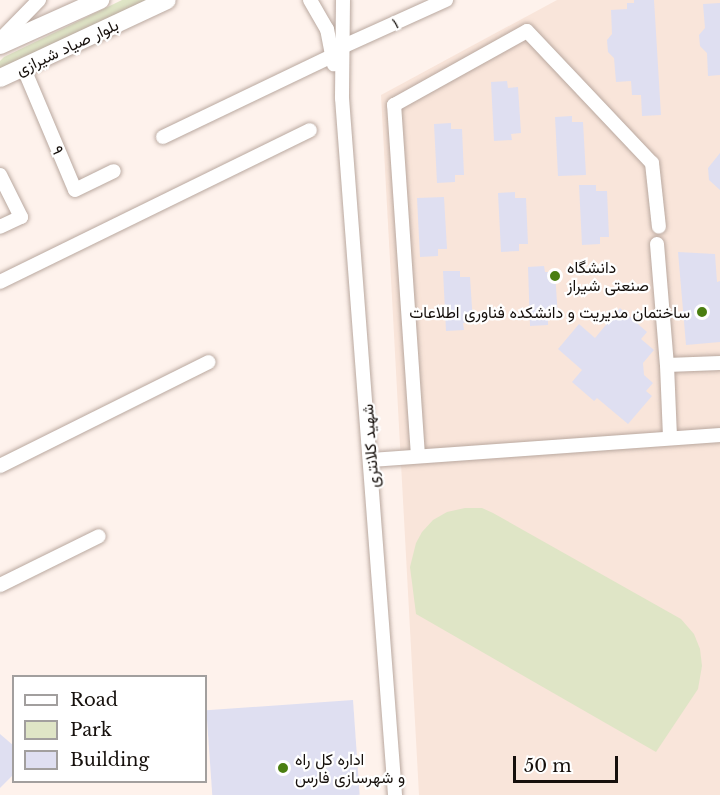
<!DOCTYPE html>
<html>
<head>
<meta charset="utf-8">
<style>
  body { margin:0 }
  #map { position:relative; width:720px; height:795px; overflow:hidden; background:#fef2ec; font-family:"Libre Baskerville",Vazirmatn,serif }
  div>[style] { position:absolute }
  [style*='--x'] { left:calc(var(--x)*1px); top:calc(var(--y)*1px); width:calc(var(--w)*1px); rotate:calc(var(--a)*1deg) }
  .built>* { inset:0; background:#f9e5da }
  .green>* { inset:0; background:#dfe5c6 }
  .building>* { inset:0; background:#dfdff1; transform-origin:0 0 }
  .roads { filter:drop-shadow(0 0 2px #b9a89f) drop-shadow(0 0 2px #b9a89f) }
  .minor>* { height:14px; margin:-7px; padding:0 7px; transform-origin:7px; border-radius:7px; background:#fff }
  .major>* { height:18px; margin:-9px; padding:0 9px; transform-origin:9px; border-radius:9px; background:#fff }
  .dots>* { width:16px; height:16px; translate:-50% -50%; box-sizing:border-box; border:3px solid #fff; border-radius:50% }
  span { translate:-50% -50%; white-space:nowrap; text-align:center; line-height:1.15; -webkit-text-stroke:4.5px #fff; paint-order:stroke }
  .street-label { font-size:16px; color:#16100c }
  .poi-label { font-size:16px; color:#16100c }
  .left { translate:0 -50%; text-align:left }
  .right { translate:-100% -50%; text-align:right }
  .legend { position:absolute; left:12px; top:675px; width:195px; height:108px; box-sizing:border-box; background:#fff; border:2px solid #a29f9e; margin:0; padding:8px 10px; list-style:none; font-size:18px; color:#16100c }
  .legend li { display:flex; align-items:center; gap:12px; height:30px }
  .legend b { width:30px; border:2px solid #a29f9e }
  .scale { position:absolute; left:513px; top:756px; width:105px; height:27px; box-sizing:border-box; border:3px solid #16100c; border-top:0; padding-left:8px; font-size:18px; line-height:21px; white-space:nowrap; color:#16100c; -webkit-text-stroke:4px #fff; paint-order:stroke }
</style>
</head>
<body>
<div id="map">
  <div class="built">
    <div style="clip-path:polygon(557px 0,720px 0,720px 795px,419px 795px,381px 95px)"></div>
  </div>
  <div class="green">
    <div style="clip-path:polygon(122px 0,146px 0,0 71px,0 61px,4px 57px)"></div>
    <div style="clip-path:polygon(465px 508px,482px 508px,493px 513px,681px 619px,694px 634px,700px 649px,702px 666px,698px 689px,656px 752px,416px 614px,410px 567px,416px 543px,422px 532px,433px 520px,447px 512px)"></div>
  </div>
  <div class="building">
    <div style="clip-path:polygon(634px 0,654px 0,661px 115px,642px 116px,641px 95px,632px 95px,631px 81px,616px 82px,614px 58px,608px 52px,607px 40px,612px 34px,611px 10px,627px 9px,627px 3px,634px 3px)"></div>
    <div style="clip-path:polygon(720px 3px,720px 75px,708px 76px,707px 53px,700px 46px,699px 35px,705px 28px,703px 4px)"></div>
    <div style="clip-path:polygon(507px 81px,508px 88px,518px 87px,521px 133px,511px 134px,512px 140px,494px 141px,491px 82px)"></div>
    <div style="clip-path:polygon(572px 116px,572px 122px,583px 122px,586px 175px,558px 176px,555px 117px)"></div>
    <div style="clip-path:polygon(451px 123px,451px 129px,462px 129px,464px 175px,455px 175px,455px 182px,437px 183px,434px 124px)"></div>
    <div style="clip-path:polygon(720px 153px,720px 190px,709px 180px,708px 168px)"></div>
    <div style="clip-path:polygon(579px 185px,596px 185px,596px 191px,607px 191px,609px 237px,600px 237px,600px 244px,582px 245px)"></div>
    <div style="clip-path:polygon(515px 192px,515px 198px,526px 198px,528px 244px,519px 244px,519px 251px,501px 252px,498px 193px)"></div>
    <div style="clip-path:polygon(444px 197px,447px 249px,438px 249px,438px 256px,420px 257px,417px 198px)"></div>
    <div style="clip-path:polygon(678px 252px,715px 254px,717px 282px,720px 281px,720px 342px,686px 345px)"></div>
    <div style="clip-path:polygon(544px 266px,545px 272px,555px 272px,558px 318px,548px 318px,548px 325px,530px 326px,528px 267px)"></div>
    <div style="clip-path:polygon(443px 271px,460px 271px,460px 277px,470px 277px,473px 323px,463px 323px,464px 330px,446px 331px)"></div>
    <div style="clip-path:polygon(620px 308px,647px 332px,641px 339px,654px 350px,643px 363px,644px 375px,653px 383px,646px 391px,652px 396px,628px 424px,597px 398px,594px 401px,572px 382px,582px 370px,558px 349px,579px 324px,595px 338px)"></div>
    <div style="left:353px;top:700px;width:95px;height:147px;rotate:86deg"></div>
    <div style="clip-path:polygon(0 734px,14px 746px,14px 774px,0 788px)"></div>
  </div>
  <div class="roads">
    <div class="minor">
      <div style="--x:310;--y:0;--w:34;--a:60"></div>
      <div style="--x:327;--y:29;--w:36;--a:79"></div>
      <div style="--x:343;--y:0;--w:98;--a:90.6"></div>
      <div style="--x:342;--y:98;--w:699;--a:85.65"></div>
      <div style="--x:0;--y:40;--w:56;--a:-45.7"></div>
      <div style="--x:344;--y:46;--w:112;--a:-24.3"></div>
      <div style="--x:24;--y:69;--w:131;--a:67.1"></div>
      <div style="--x:75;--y:190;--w:43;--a:-26"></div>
      <div style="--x:163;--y:137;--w:187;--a:-25.6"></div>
      <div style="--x:0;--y:175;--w:47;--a:63.4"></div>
      <div style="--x:21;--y:217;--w:23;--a:155"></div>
      <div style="--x:657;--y:244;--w:121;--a:85.3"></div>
      <div style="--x:0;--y:282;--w:345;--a:-26.1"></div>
      <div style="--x:670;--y:437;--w:72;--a:-92.4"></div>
      <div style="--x:667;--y:365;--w:53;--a:-2.2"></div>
      <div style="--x:418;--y:456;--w:352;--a:-93.9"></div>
      <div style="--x:394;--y:105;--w:152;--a:-29.1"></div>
      <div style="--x:527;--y:31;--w:182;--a:46.6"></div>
      <div style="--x:652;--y:163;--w:64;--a:83.8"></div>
      <div style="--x:371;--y:460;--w:350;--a:-4.1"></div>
      <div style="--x:0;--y:466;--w:233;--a:-26.5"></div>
      <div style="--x:0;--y:585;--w:110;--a:-26.3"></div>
    </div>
    <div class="major">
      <div style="--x:0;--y:45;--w:110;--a:-24.2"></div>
      <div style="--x:0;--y:78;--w:184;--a:-25"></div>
    </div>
  </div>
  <div class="dots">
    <div style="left:555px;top:276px;background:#4a7e11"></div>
    <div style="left:702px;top:312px;background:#4a7e11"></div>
    <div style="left:283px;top:768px;background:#4a7e11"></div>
  </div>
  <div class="street-label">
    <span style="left:395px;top:23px;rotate:-25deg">۱</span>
    <span style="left:67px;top:47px;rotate:-25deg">بلوار صیاد شیرازی</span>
    <span style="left:58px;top:150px;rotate:67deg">۹</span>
    <span style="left:370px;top:446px;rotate:-94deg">شهید کلانتری</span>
  </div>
  <div class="poi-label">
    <span class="left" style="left:567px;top:276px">دانشگاه<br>صنعتی شیراز</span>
    <span class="right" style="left:690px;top:312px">ساختمان مدیریت و دانشکده فناوری اطلاعات</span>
    <span class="left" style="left:295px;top:768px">اداره کل راه<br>و شهرسازی فارس</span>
  </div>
  <ul class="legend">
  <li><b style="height:8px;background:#fff"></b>Road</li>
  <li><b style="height:16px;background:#dfe5c6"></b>Park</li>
  <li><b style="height:16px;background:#dfdff1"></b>Building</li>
  </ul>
  <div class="scale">50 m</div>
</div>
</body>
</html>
